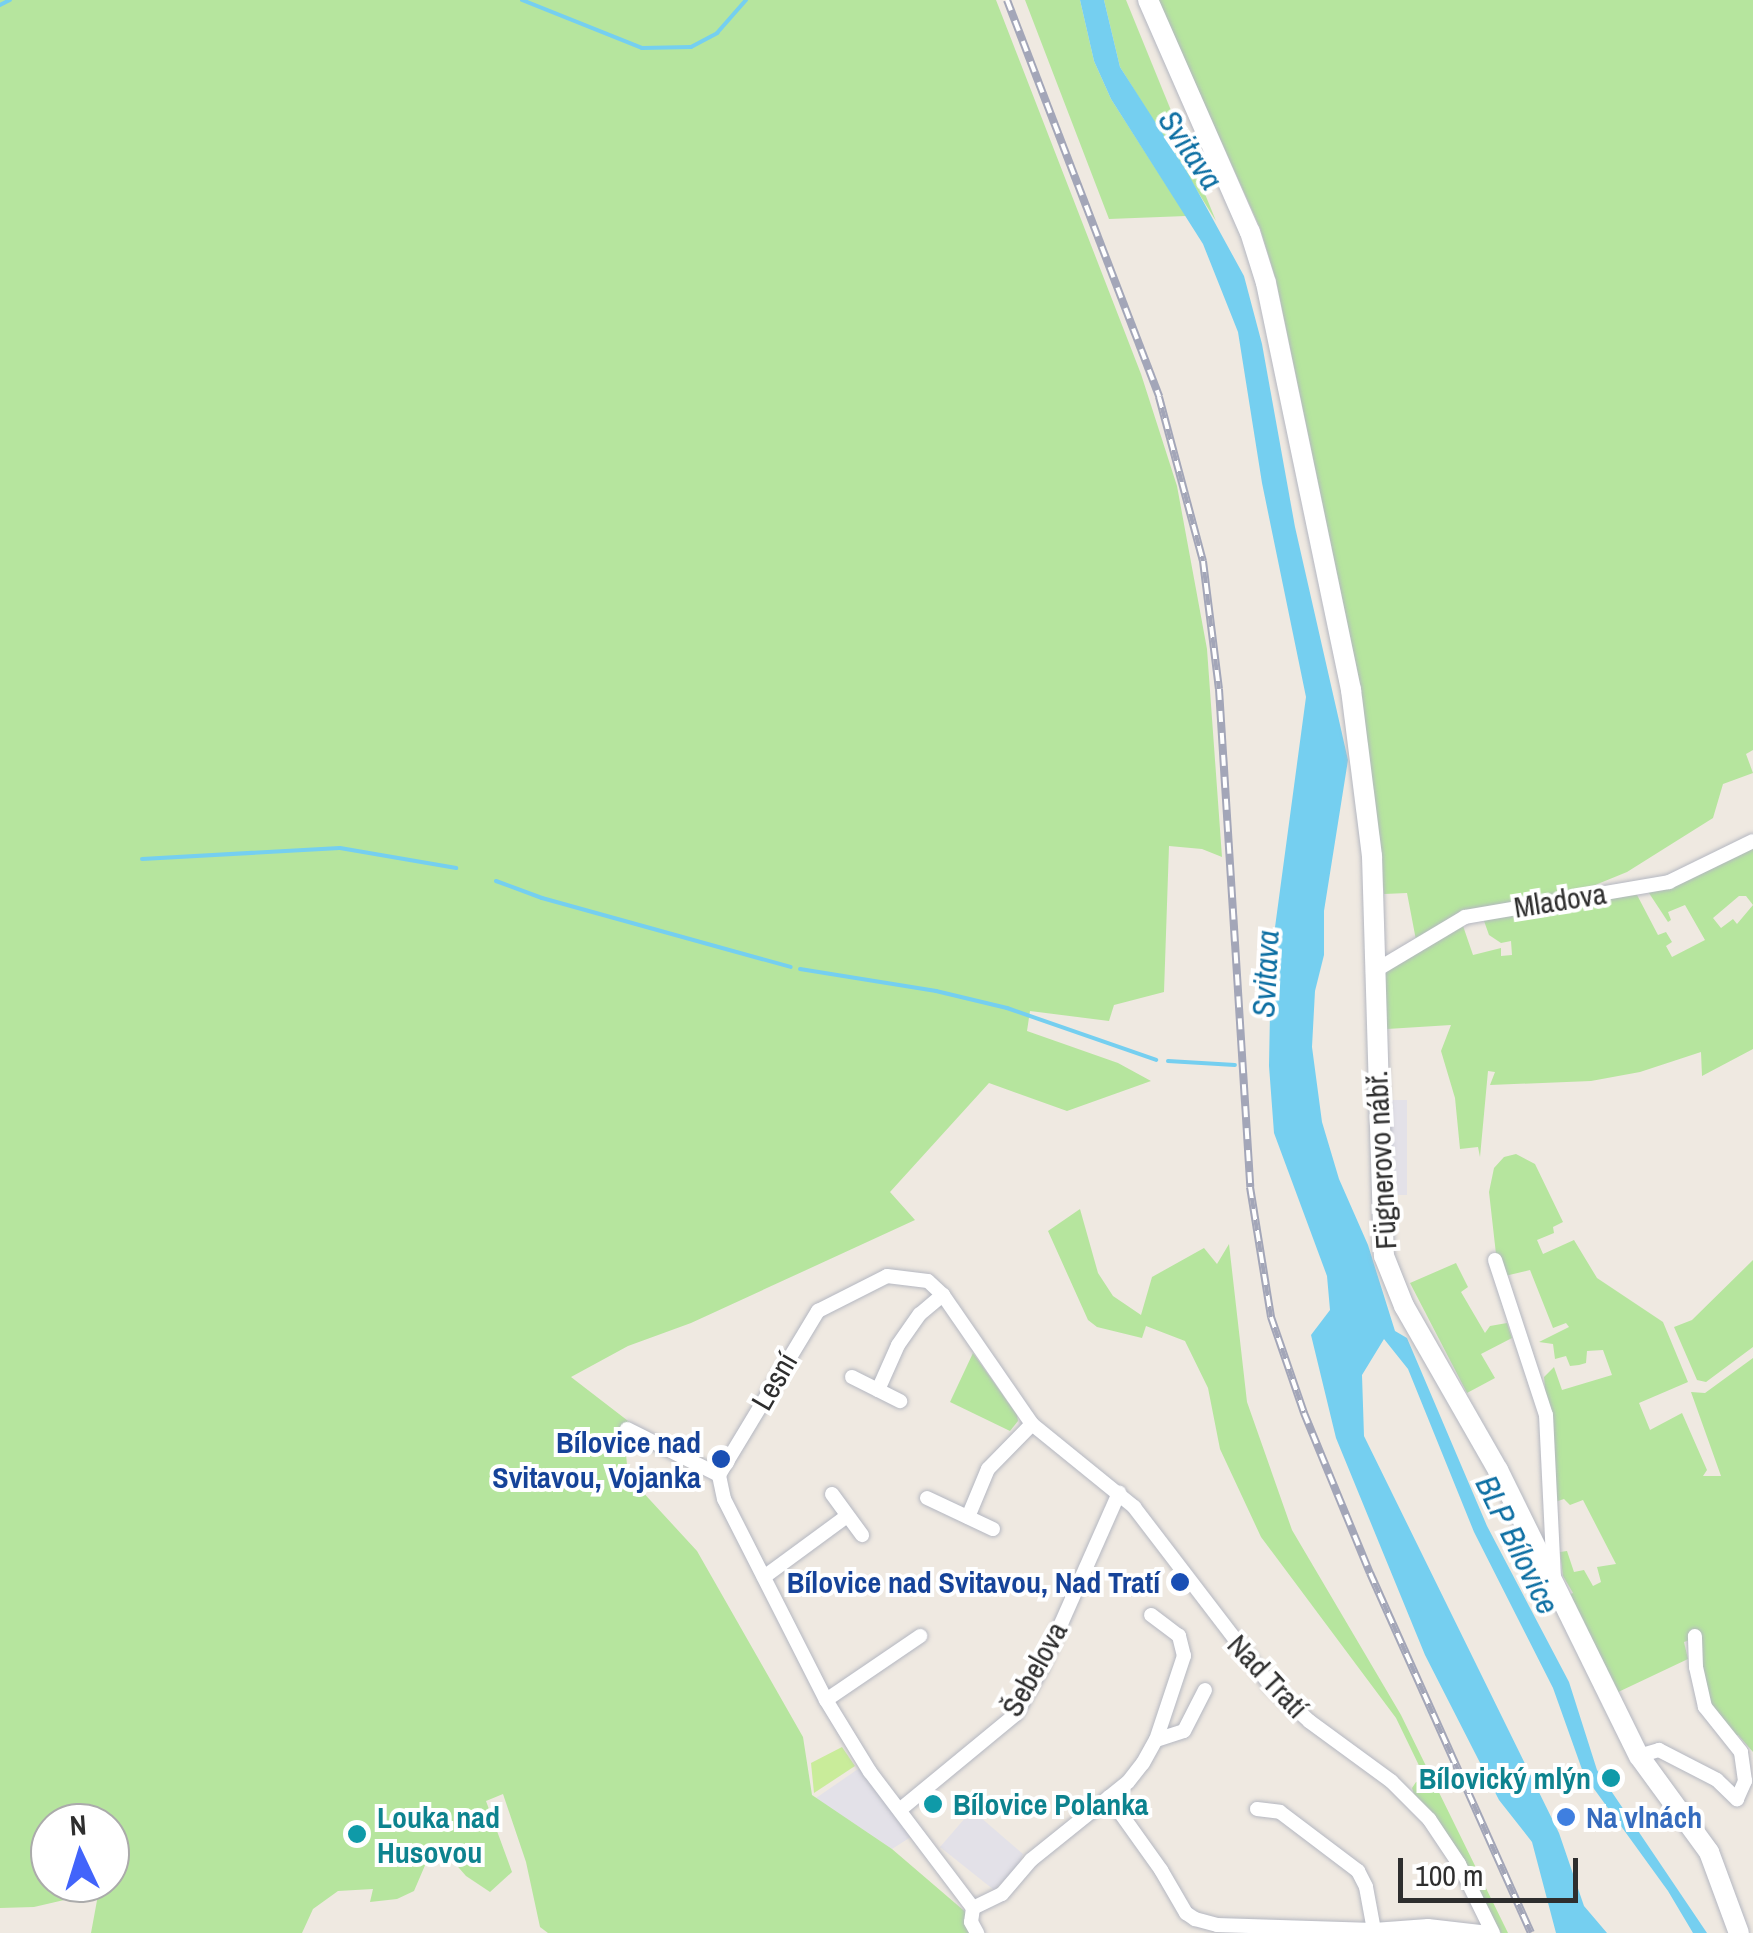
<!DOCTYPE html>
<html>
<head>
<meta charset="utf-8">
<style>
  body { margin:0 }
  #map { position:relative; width:1753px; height:1933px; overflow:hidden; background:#efe9e1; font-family:"Archivo Narrow",sans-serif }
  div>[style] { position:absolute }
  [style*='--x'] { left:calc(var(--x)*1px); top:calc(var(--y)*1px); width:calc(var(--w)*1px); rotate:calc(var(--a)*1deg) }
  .industrial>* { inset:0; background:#e3e1e8; transform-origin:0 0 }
  .green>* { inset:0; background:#b6e59e }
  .pitch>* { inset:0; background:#c9ec9a }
  .water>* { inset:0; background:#75cff0 }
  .stream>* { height:4px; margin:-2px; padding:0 2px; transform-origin:2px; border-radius:2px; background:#75cff0 }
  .roads { filter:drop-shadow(0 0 2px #b4b7c1) drop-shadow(0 0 2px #b4b7c1) }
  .street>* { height:14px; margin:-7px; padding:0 7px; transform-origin:7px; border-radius:7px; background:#fff }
  .secondary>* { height:20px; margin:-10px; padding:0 10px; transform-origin:10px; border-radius:10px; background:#fff }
  .rail>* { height:8px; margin-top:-4px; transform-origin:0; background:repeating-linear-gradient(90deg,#fff 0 11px,#a3a6b8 0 22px); box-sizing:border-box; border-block:2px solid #a3a6b8 }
  .dots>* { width:28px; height:28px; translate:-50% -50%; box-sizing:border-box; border:5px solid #fff; border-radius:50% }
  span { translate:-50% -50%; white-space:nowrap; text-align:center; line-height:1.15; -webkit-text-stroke:8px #fff; paint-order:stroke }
  .street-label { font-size:30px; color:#2e2e2e }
  .transit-label { font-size:30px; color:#164399; font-weight:700 }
  .right { translate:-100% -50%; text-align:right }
  .culture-label { font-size:30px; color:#0d838f; font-weight:700 }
  .left { translate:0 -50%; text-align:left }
  .shop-label { font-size:30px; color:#366cbe; font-weight:700 }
  .water-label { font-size:32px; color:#0d6fa3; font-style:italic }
  .north { position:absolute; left:30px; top:1803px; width:100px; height:100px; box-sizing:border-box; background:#fff; border:2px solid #ababab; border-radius:50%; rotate:356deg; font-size:28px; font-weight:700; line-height:40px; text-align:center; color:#2e2e2e }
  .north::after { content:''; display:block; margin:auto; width:35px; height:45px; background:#4264fb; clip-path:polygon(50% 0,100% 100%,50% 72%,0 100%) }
  .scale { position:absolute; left:1398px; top:1858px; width:180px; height:45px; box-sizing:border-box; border:5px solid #2e2e2e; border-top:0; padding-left:12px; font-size:30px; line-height:35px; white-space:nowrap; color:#2e2e2e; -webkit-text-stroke:8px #fff; paint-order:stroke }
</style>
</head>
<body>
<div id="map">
  <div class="industrial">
    <div style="left:1388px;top:1100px;width:19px;height:95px"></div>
    <div style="clip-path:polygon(861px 1767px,914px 1835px,892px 1849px,816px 1798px)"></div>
    <div style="clip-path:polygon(972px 1810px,1023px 1854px,1018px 1867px,994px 1890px,940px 1847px)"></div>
  </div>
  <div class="green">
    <div style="clip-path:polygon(evenodd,0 0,996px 0,1141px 374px,1177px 486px,1207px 649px,1222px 857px,1202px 849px,1169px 846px,1164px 992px,1114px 1005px,1109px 1021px,1030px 1011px,1027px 1031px,1118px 1063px,1151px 1081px,1067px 1111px,989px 1083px,890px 1192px,915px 1220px,691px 1323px,628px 1346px,571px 1377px,632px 1424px,624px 1432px,628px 1476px,697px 1551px,803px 1737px,812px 1795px,892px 1849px,969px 1915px,969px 1933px,548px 1933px,540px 1927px,526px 1862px,503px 1794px,486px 1801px,512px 1872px,490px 1892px,466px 1876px,439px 1845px,429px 1856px,414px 1891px,397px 1899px,370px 1902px,373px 1889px,338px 1891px,313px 1909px,302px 1933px,91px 1933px,98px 1895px,90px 1894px,34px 1907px,0 1908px,0 0,50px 1823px,110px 1823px,110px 1883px,50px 1883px,50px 1823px)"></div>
    <div style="clip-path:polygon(1025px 0,1080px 0,1094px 61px,1111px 99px,1186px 216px,1109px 219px)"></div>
    <div style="clip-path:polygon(1104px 0,1126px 0,1216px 221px,1120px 67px)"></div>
    <div style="clip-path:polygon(1158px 0,1753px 0,1753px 750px,1746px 754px,1753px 773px,1723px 784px,1713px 818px,1627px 872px,1578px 892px,1461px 911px,1416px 940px,1407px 893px,1384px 894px,1361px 689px,1276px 280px,1260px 228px)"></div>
    <div style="clip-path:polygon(1753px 844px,1753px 905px,1746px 896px,1739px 896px,1713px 918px,1721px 928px,1733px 919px,1737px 924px,1753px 905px,1753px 1049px,1702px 1076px,1701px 1052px,1640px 1072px,1591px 1081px,1490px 1085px,1495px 1072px,1488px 1071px,1480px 1157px,1478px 1147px,1460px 1149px,1455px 1098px,1441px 1051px,1451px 1025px,1387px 1029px,1385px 974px,1390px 967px,1462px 923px,1473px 955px,1501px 948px,1501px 956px,1512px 955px,1511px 941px,1501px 943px,1489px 935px,1483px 918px,1636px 893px,1658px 935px,1666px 932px,1672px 942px,1666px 946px,1672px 957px,1705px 940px,1685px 905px,1668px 912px,1671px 920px,1668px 922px,1647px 890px)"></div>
    <div style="clip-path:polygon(1516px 1154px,1535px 1164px,1563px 1222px,1553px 1227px,1554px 1233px,1537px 1240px,1543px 1254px,1574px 1240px,1597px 1278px,1663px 1322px,1688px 1382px,1639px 1403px,1650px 1430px,1682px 1413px,1707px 1470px,1703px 1476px,1721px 1476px,1691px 1392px,1705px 1393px,1753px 1358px,1753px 1752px,1738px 1735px,1732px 1737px,1709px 1706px,1690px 1640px,1684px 1642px,1688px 1659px,1614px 1694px,1568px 1595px,1573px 1593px,1563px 1576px,1560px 1552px,1567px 1551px,1574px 1572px,1584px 1570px,1593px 1586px,1601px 1582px,1597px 1567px,1616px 1564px,1583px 1500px,1570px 1505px,1564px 1499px,1555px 1502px,1544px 1377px,1554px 1367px,1562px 1390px,1612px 1375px,1603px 1350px,1587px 1351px,1586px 1363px,1579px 1365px,1570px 1366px,1566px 1356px,1555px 1359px,1553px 1344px,1539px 1342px,1569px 1327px,1566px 1323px,1553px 1328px,1530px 1270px,1505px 1276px,1496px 1254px,1489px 1192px,1494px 1168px,1504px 1157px)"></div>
    <div style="clip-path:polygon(1080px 1209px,1098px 1273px,1113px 1296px,1141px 1315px,1152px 1277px,1204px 1248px,1217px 1264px,1229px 1244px,1247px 1402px,1292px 1530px,1401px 1715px,1508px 1933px,1501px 1933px,1476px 1884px,1415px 1798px,1412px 1788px,1416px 1782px,1426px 1780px,1396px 1718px,1261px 1537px,1220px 1449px,1208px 1388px,1185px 1341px,1146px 1326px,1142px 1338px,1097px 1327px,1088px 1320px,1048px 1231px)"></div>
    <div style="clip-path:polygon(1753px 1260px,1753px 1347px,1706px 1382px,1697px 1380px,1674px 1327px,1692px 1320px)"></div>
    <div style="clip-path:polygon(1456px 1263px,1468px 1287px,1461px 1292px,1485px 1333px,1490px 1326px,1507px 1323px,1512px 1338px,1481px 1354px,1495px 1378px,1467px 1393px,1410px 1283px)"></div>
    <div style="clip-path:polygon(973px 1353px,1017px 1415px,1018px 1421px,1010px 1431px,950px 1402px)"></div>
  </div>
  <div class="pitch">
    <div style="clip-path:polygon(842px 1747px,855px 1766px,814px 1793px,811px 1763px)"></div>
  </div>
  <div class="water">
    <div style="clip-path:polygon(1080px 0,1104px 0,1120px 67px,1186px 170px,1244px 276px,1262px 344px,1295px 527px,1348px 760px,1324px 911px,1324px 955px,1315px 991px,1312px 1047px,1322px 1122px,1339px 1179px,1368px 1245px,1395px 1331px,1407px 1338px,1487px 1526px,1569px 1682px,1597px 1770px,1707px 1933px,1693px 1933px,1668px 1891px,1584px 1775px,1553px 1688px,1474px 1532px,1408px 1369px,1384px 1339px,1362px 1375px,1364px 1436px,1559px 1833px,1584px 1906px,1607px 1933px,1556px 1933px,1532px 1842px,1499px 1800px,1425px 1655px,1336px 1438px,1311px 1335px,1330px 1310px,1327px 1276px,1274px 1133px,1269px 1066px,1271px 957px,1306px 697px,1262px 483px,1238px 332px,1203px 244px,1111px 99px,1094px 61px)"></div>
  </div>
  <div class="stream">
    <div style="--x:522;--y:0;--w:129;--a:21.8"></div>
    <div style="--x:642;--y:48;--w:49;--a:-1.2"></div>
    <div style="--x:691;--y:47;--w:30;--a:-28"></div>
    <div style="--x:717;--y:33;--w:44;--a:-48.7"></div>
    <div style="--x:0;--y:5;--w:11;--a:-27"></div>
    <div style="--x:142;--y:859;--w:198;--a:-3.2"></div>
    <div style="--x:340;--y:848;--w:118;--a:9.8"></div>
    <div style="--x:496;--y:881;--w:49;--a:20.3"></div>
    <div style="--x:542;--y:898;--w:258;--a:15.5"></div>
    <div style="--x:800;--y:969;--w:138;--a:9.2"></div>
    <div style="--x:936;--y:991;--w:73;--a:13.5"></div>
    <div style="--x:1007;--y:1008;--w:158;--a:19.2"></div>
    <div style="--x:1168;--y:1061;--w:67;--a:3.4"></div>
  </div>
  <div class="roads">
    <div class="street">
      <div style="--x:1373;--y:972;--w:107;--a:-30.9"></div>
      <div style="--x:1465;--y:917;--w:207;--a:-9.7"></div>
      <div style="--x:1669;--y:882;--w:93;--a:-26"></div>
      <div style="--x:1495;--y:1260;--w:163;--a:71.8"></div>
      <div style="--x:1546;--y:1415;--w:163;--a:87.2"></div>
      <div style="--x:852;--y:1377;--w:54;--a:26.6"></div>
      <div style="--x:878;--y:1390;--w:49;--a:-66"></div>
      <div style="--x:898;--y:1345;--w:38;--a:-55"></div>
      <div style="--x:920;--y:1314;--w:30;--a:-40"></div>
      <div style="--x:627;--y:1429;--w:103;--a:26.6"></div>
      <div style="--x:832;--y:1494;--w:51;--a:53.8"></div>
      <div style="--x:927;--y:1498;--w:73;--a:25.2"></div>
      <div style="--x:968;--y:1517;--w:52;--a:-67.4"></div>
      <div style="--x:988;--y:1469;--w:63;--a:-45.6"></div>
      <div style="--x:764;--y:1577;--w:103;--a:-36.3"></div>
      <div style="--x:826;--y:1700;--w:114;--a:-34.2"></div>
      <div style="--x:1156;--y:1740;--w:29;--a:-18"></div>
      <div style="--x:1184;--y:1731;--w:46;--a:-62.9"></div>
      <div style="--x:1639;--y:1756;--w:21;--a:-17"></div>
      <div style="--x:1659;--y:1750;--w:65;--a:27.3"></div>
      <div style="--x:1717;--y:1780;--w:28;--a:44"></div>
      <div style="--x:1737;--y:1799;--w:20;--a:-66"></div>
      <div style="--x:1745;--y:1781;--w:29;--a:-98"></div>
      <div style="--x:1741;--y:1752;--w:58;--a:-128.7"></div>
      <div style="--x:1705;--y:1707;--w:41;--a:-102.7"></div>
      <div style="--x:1696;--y:1667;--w:31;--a:-92"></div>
      <div style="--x:1109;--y:1797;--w:90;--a:54.5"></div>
      <div style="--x:1161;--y:1870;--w:50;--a:59.8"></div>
      <div style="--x:1186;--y:1913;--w:11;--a:34"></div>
      <div style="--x:1195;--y:1919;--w:23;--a:15"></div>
      <div style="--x:1217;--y:1925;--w:157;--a:1.8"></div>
      <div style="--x:902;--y:1808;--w:148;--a:-39.5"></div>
      <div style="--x:1016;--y:1714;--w:51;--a:-60.9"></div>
      <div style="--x:1041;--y:1669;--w:193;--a:-66.1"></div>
      <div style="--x:1257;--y:1809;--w:23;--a:7"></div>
      <div style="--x:1280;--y:1812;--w:98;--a:37.1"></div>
      <div style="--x:1358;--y:1871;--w:18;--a:63"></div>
      <div style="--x:1366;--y:1887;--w:44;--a:79.5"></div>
      <div style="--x:1374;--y:1930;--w:54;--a:-4.2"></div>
      <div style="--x:1428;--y:1926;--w:61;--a:6.5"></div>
      <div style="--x:973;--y:1908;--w:171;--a:-127.1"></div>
      <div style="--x:870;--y:1772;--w:84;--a:-121.4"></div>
      <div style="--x:826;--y:1700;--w:225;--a:-116.9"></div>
      <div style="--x:724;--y:1499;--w:25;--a:-102"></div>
      <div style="--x:719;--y:1475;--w:192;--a:-58.9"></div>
      <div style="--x:818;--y:1311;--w:77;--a:-26.9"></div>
      <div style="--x:887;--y:1276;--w:41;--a:7"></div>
      <div style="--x:928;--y:1281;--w:21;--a:43"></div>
      <div style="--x:943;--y:1295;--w:157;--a:55.4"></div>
      <div style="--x:1032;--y:1424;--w:132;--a:39.1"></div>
      <div style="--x:1134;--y:1507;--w:225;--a:52.6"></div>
      <div style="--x:1271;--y:1686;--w:52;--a:42.6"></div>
      <div style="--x:1309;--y:1721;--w:102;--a:36.2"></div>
      <div style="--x:1391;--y:1781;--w:54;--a:45"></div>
      <div style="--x:1429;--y:1819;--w:54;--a:56.3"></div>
      <div style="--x:1459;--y:1864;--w:77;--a:63.8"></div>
      <div style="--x:973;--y:1908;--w:32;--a:-26"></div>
      <div style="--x:1002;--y:1894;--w:45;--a:-49.5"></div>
      <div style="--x:1031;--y:1860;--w:124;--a:-38.8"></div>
      <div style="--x:1128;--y:1782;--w:24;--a:-52"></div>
      <div style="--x:1143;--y:1763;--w:26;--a:-61"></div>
      <div style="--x:1156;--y:1740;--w:89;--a:-71.6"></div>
      <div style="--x:1184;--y:1656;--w:21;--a:-104"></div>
      <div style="--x:1179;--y:1636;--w:35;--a:-143"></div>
      <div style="--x:973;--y:1908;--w:14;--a:98"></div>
      <div style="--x:971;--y:1922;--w:13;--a:61"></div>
    </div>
    <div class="secondary">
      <div style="--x:1148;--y:0;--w:253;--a:66.3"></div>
      <div style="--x:1250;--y:232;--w:53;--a:72.6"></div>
      <div style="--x:1266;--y:283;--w:416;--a:78.2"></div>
      <div style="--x:1351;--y:690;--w:167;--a:82.8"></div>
      <div style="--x:1372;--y:856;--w:400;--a:88.3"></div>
      <div style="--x:1384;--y:1256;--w:54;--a:68.2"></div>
      <div style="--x:1404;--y:1306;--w:189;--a:60.2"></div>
      <div style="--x:1498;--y:1470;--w:319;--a:63.8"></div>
      <div style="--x:1639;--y:1756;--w:119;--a:53.9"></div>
      <div style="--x:1709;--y:1852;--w:86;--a:69.7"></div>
    </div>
  </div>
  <div class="rail">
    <div style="--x:1007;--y:0;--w:425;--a:69"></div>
    <div style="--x:1159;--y:397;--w:170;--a:75"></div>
    <div style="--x:1203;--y:561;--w:129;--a:82.9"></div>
    <div style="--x:1219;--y:689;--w:499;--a:86.4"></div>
    <div style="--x:1250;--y:1187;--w:132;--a:80.8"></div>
    <div style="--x:1271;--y:1317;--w:102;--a:71"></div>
    <div style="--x:1304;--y:1413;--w:173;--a:67.6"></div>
    <div style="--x:1370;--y:1573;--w:394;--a:65.9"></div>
  </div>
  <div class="dots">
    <div style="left:721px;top:1459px;background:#1a4fb4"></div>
    <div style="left:1180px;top:1582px;background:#1a4fb4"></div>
    <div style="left:1611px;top:1778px;background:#0f9aa8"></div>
    <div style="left:933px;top:1804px;background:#0f9aa8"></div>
    <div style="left:1566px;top:1817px;background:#3f7fe0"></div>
    <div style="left:357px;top:1834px;background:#0f9aa8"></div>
  </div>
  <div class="street-label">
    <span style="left:1560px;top:900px;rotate:-9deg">Mladova</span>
    <span style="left:1381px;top:1160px;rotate:-93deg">Fügnerovo nábř.</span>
    <span style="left:774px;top:1381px;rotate:-60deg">Lesní</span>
    <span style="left:1034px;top:1669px;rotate:-61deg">Šebelova</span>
    <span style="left:1268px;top:1676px;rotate:47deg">Nad Tratí</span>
  </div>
  <div class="transit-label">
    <span class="right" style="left:701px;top:1459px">Bílovice nad<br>Svitavou, Vojanka</span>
    <span class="right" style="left:1160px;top:1582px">Bílovice nad Svitavou, Nad Tratí</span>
  </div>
  <div class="culture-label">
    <span class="right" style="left:1591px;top:1778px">Bílovický mlýn</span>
    <span class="left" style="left:953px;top:1804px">Bílovice Polanka</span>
    <span class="left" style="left:377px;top:1834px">Louka nad<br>Husovou</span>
  </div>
  <div class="shop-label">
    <span class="left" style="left:1586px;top:1817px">Na vlnách</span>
  </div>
  <div class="water-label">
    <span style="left:1190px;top:150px;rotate:56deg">Svitava</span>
    <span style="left:1266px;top:974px;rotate:-87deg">Svitava</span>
    <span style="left:1517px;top:1545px;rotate:64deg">BLP Bílovice</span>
  </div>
  <div class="north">N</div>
  <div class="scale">100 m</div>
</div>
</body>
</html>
